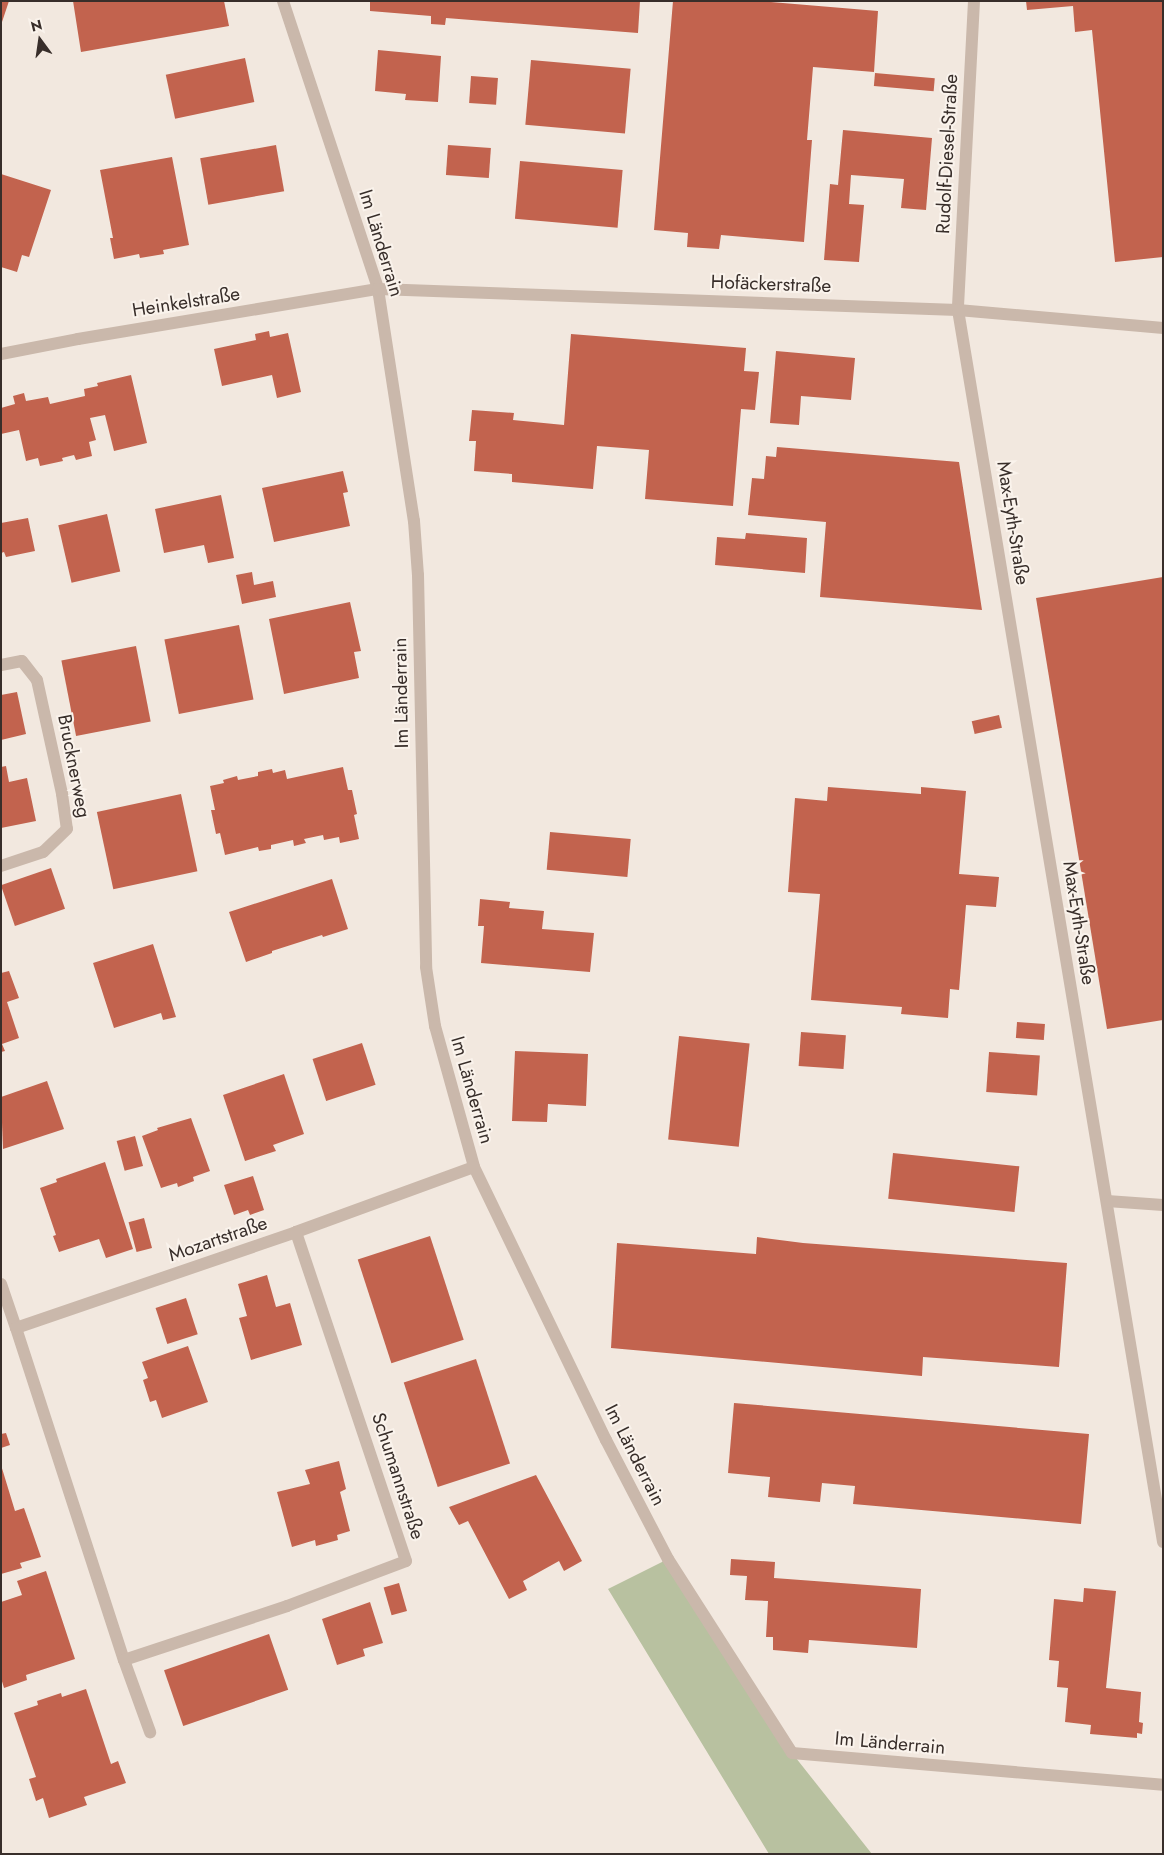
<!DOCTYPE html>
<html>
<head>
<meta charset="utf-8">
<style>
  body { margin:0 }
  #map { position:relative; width:1164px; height:1855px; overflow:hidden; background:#f2e8df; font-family:Jost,sans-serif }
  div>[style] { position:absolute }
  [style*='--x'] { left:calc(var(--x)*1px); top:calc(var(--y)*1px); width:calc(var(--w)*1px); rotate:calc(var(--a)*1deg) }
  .green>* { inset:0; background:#b8c1a0 }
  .building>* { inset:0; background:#c2634e; transform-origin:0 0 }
  .street>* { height:12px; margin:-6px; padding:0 6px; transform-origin:6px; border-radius:6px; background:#cab8ab }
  span { translate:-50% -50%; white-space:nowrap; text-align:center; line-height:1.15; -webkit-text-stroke:4px #faf3ec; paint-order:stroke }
  .street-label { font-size:19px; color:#382e2a }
  .frame { position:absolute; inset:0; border:2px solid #382e2a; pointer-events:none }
  .north { position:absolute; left:15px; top:15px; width:50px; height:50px; -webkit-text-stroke:4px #faf3ec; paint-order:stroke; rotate:346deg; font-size:14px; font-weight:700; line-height:20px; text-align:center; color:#382e2a }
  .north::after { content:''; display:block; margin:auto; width:18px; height:22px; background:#382e2a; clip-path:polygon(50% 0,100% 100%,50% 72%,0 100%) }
</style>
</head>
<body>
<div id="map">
  <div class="green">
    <div style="clip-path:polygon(668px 1559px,792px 1753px,872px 1854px,769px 1854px,608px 1589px)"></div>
  </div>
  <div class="building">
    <div style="clip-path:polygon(1px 1px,9px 1px,2px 22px,1px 22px)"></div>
    <div style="clip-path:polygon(73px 1px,224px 1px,229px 26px,81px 52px)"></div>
    <div style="clip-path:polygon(370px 1px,640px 1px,638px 33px,446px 18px,445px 25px,431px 24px,431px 16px,370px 11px)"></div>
    <div style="clip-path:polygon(673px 1px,760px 1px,878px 11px,874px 72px,813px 67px,807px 140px,812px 140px,804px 242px,721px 235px,719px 249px,687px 247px,688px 233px,654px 230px)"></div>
    <div style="clip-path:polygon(1026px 1px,1163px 1px,1163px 257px,1115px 262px,1092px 30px,1075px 32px,1073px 6px,1027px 10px)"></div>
    <div style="clip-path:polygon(378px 50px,441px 56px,438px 102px,405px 100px,406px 94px,375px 91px)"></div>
    <div style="left:245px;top:58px;width:45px;height:81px;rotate:78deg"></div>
    <div style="left:531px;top:60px;width:100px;height:65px;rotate:5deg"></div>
    <div style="left:875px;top:73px;width:60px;height:13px;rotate:5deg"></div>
    <div style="left:471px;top:76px;width:27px;height:27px;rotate:4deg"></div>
    <div style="clip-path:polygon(843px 130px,932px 138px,926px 210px,901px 208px,904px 179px,851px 175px,849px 204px,864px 205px,859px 262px,824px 260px,830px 184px,838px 185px)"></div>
    <div style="left:276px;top:145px;width:47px;height:77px;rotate:80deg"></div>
    <div style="left:448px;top:145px;width:43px;height:30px;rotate:4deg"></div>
    <div style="clip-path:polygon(172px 157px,189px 245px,163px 250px,164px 254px,140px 258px,139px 254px,114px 259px,110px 238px,113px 238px,100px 170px)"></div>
    <div style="left:520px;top:161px;width:103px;height:58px;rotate:5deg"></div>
    <div style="clip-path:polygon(1px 174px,51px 190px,29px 257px,22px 255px,17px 272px,1px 267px)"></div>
    <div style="clip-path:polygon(269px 331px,270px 337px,288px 333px,301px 392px,277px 398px,272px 375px,222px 386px,214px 349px,256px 340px,255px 334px)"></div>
    <div style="clip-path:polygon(571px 334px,746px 348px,744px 371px,759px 372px,755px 410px,741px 409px,733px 506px,645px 499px,649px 450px,597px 446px,593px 489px,512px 482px,512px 474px,474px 471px,476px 441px,469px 441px,472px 410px,514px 413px,513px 420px,564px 425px)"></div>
    <div style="clip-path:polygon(776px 351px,855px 358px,851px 400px,801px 396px,799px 425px,770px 423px)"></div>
    <div style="clip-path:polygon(131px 375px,147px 443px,114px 451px,105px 415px,90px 418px,96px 440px,89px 442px,92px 456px,76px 460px,74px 455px,62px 458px,63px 461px,40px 466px,38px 458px,26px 461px,19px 430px,1px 434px,1px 408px,15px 404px,13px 396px,24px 393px,26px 401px,48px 397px,50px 404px,85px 396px,84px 389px,98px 386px,97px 383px)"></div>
    <div style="clip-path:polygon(777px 447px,959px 462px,982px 610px,820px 597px,826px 522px,748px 515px,752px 478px,764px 479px,766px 456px,776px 457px)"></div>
    <div style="clip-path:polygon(343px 471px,348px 492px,343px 493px,350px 526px,274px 542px,262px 488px)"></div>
    <div style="clip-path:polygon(221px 495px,234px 558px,208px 563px,204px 545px,164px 553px,155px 509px)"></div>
    <div style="left:107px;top:514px;width:59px;height:50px;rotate:77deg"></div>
    <div style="clip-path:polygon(28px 518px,35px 551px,6px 557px,4px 552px,1px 553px,1px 523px)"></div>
    <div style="clip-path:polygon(746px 533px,807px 538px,805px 573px,715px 565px,717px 537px,745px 539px)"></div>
    <div style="clip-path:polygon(252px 572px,254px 585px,273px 581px,276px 597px,242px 604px,236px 575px)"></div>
    <div style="clip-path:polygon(1163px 577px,1163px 1020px,1107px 1029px,1036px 598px)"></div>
    <div style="clip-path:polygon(350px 602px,361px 651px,354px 652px,359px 678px,284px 694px,269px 619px)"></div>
    <div style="left:239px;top:625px;width:76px;height:76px;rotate:79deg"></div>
    <div style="left:136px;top:646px;width:77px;height:76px;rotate:79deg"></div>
    <div style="clip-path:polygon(17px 692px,26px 734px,1px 740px,1px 695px)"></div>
    <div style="left:999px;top:715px;width:13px;height:28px;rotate:77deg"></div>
    <div style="clip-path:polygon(6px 766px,9px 782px,27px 778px,36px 821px,1px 828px,1px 767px)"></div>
    <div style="clip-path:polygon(343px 767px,348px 790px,352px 790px,357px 814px,354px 815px,359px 839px,340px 843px,339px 837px,324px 840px,323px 835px,304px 839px,306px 843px,294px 846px,293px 840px,271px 845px,271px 849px,259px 851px,258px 847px,225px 855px,220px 833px,216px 834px,211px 810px,215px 810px,210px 786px,224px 783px,223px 780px,237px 776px,238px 780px,258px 776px,258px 772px,272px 769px,273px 773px,285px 770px,287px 779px)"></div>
    <div style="clip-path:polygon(828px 787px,921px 794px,921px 787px,966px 791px,959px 874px,999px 877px,996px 907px,966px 905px,959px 990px,950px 989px,948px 1018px,901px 1014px,902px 1007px,811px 1000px,820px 894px,788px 892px,795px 798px,827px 801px)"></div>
    <div style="left:181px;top:794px;width:79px;height:86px;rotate:78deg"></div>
    <div style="left:550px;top:832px;width:81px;height:38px;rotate:5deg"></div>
    <div style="left:51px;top:868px;width:43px;height:53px;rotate:71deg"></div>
    <div style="clip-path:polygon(332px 879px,348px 929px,323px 937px,322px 935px,272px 951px,272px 953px,246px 962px,229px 912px)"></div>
    <div style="clip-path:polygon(480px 899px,510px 902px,509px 908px,544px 911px,542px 929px,594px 933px,590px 972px,481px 963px,484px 926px,478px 926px)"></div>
    <div style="clip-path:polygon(153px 944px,176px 1017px,163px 1020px,161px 1013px,114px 1028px,93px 963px)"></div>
    <div style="clip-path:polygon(9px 971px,19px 998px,7px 1002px,19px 1038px,2px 1044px,5px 1051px,1px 1052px,1px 973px)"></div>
    <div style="left:1017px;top:1022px;width:28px;height:16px;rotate:4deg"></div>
    <div style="left:801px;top:1032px;width:45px;height:34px;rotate:4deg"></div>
    <div style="left:679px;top:1036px;width:71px;height:104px;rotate:6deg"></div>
    <div style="left:362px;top:1043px;width:44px;height:52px;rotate:72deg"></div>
    <div style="clip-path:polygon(515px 1051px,588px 1054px,586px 1106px,548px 1104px,547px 1122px,512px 1121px)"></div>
    <div style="left:989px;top:1052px;width:51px;height:40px;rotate:4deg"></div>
    <div style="clip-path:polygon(284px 1074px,304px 1134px,273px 1145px,276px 1151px,245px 1161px,223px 1095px)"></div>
    <div style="clip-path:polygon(47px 1081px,64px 1129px,3px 1149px,1px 1097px)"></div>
    <div style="clip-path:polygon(191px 1118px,210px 1171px,193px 1177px,194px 1181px,178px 1187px,177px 1183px,161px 1188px,142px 1136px,158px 1130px,157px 1128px)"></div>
    <div style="left:135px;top:1136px;width:31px;height:19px;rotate:75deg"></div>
    <div style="left:893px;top:1153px;width:127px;height:46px;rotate:6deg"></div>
    <div style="clip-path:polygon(105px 1162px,133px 1249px,106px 1258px,99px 1239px,59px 1252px,53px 1236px,56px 1235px,40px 1188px,57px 1182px,56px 1179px)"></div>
    <div style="clip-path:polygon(253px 1176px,264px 1210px,250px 1215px,248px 1210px,234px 1215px,224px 1185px)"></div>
    <div style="left:144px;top:1218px;width:31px;height:16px;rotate:75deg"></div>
    <div style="left:430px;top:1236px;width:109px;height:76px;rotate:72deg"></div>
    <div style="clip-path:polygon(757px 1237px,803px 1243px,1067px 1263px,1059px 1367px,923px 1357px,922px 1376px,611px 1348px,617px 1243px,756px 1254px)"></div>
    <div style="clip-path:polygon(267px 1275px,276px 1307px,290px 1303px,302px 1345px,251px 1360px,239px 1318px,247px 1316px,238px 1284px)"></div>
    <div style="left:186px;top:1298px;width:38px;height:32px;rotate:72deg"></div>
    <div style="clip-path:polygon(188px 1346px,208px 1402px,162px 1418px,156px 1400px,150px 1402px,143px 1380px,148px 1378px,142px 1362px)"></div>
    <div style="left:476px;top:1359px;width:110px;height:76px;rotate:72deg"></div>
    <div style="clip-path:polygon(734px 1403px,1089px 1434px,1081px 1524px,853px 1504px,855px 1486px,822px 1483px,820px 1502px,768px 1497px,770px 1477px,728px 1473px)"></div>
    <div style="clip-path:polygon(6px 1433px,10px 1445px,1px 1448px,1px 1434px)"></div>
    <div style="clip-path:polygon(339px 1461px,346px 1489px,340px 1492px,350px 1531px,337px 1535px,338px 1540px,316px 1546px,315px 1540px,292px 1547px,277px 1492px,310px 1484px,305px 1470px)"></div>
    <div style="clip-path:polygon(1px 1465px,15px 1511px,24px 1508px,41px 1557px,20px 1563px,22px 1568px,1px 1574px)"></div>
    <div style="clip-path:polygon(536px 1475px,582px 1561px,564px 1571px,559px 1561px,523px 1581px,527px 1590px,509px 1599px,468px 1521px,459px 1525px,449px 1507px)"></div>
    <div style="clip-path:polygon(731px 1559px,775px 1562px,774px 1578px,921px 1589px,917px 1648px,809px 1640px,808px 1653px,773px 1650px,773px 1637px,766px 1637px,768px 1601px,745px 1600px,747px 1576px,730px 1575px)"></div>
    <div style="clip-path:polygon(46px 1571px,75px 1659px,26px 1675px,27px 1680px,4px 1688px,1px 1678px,1px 1602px,22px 1595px,17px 1581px)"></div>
    <div style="left:399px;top:1583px;width:29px;height:16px;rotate:74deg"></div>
    <div style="clip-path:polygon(1084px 1588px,1116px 1591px,1106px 1688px,1141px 1692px,1139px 1722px,1143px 1723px,1142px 1734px,1137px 1733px,1137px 1738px,1090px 1734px,1091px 1725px,1065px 1722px,1068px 1688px,1057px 1687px,1059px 1661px,1049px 1660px,1054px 1599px,1083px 1602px)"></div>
    <div style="clip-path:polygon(370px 1602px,383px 1643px,363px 1649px,365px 1656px,337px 1665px,322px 1619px)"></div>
    <div style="left:269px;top:1634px;width:59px;height:111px;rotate:71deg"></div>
    <div style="clip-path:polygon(86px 1689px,111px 1764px,118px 1761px,126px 1783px,84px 1797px,87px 1805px,49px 1818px,43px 1798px,36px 1801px,29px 1779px,36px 1777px,14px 1713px,38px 1705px,37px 1701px,61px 1693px,62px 1697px)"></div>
  </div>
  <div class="street">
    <div style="--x:283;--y:1;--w:303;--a:71.7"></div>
    <div style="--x:378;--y:289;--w:235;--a:81.2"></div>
    <div style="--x:414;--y:521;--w:54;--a:85.8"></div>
    <div style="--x:418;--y:575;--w:392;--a:88.8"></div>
    <div style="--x:426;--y:967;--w:60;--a:81.3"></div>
    <div style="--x:435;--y:1026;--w:146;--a:74.5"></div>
    <div style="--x:474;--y:1167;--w:303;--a:64.2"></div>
    <div style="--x:606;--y:1440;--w:134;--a:62.5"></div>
    <div style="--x:668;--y:1559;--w:230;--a:57.4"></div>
    <div style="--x:792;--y:1753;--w:372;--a:4.9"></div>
    <div style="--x:974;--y:1;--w:309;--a:93"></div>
    <div style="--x:958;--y:310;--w:1249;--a:80.55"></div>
    <div style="--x:1;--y:354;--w:78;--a:-11"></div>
    <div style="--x:78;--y:339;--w:304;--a:-9.5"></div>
    <div style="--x:378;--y:289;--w:580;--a:2.07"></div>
    <div style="--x:958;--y:310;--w:206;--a:5"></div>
    <div style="--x:1;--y:665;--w:21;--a:-11"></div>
    <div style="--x:22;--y:661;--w:24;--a:52"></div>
    <div style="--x:37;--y:680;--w:117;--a:77.6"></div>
    <div style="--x:62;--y:794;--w:35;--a:82"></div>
    <div style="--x:67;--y:829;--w:33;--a:136"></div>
    <div style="--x:43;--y:852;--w:44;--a:161.6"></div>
    <div style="--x:1107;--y:1201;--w:56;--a:4.1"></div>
    <div style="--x:1;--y:1284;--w:46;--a:71.2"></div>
    <div style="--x:16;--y:1328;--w:296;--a:-18.9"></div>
    <div style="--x:296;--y:1232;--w:189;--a:-20.1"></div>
    <div style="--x:16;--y:1328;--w:349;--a:72"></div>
    <div style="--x:124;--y:1660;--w:77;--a:70.1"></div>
    <div style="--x:124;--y:1660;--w:172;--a:-18.3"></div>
    <div style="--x:287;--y:1606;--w:127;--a:-20.7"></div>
    <div style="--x:406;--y:1561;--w:347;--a:-108.5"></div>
  </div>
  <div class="street-label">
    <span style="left:947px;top:154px;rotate:-87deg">Rudolf-Diesel-Straße</span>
    <span style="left:381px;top:243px;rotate:73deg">Im Länderrain</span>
    <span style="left:771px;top:284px;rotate:2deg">Hofäckerstraße</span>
    <span style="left:186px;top:302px;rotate:-9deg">Heinkelstraße</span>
    <span style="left:1013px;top:523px;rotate:81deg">Max-Eyth-Straße</span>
    <span style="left:401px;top:693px;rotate:-91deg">Im Länderrain</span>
    <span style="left:74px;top:766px;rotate:79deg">Brucknerweg</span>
    <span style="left:1079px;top:923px;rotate:81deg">Max-Eyth-Straße</span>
    <span style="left:472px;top:1090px;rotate:74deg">Im Länderrain</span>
    <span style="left:218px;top:1239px;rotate:-19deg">Mozartstraße</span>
    <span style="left:635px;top:1455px;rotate:63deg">Im Länderrain</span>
    <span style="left:398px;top:1476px;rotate:72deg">Schumannstraße</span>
    <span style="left:890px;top:1743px;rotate:5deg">Im Länderrain</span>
  </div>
  <div class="frame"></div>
  <div class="north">N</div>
</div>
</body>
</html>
